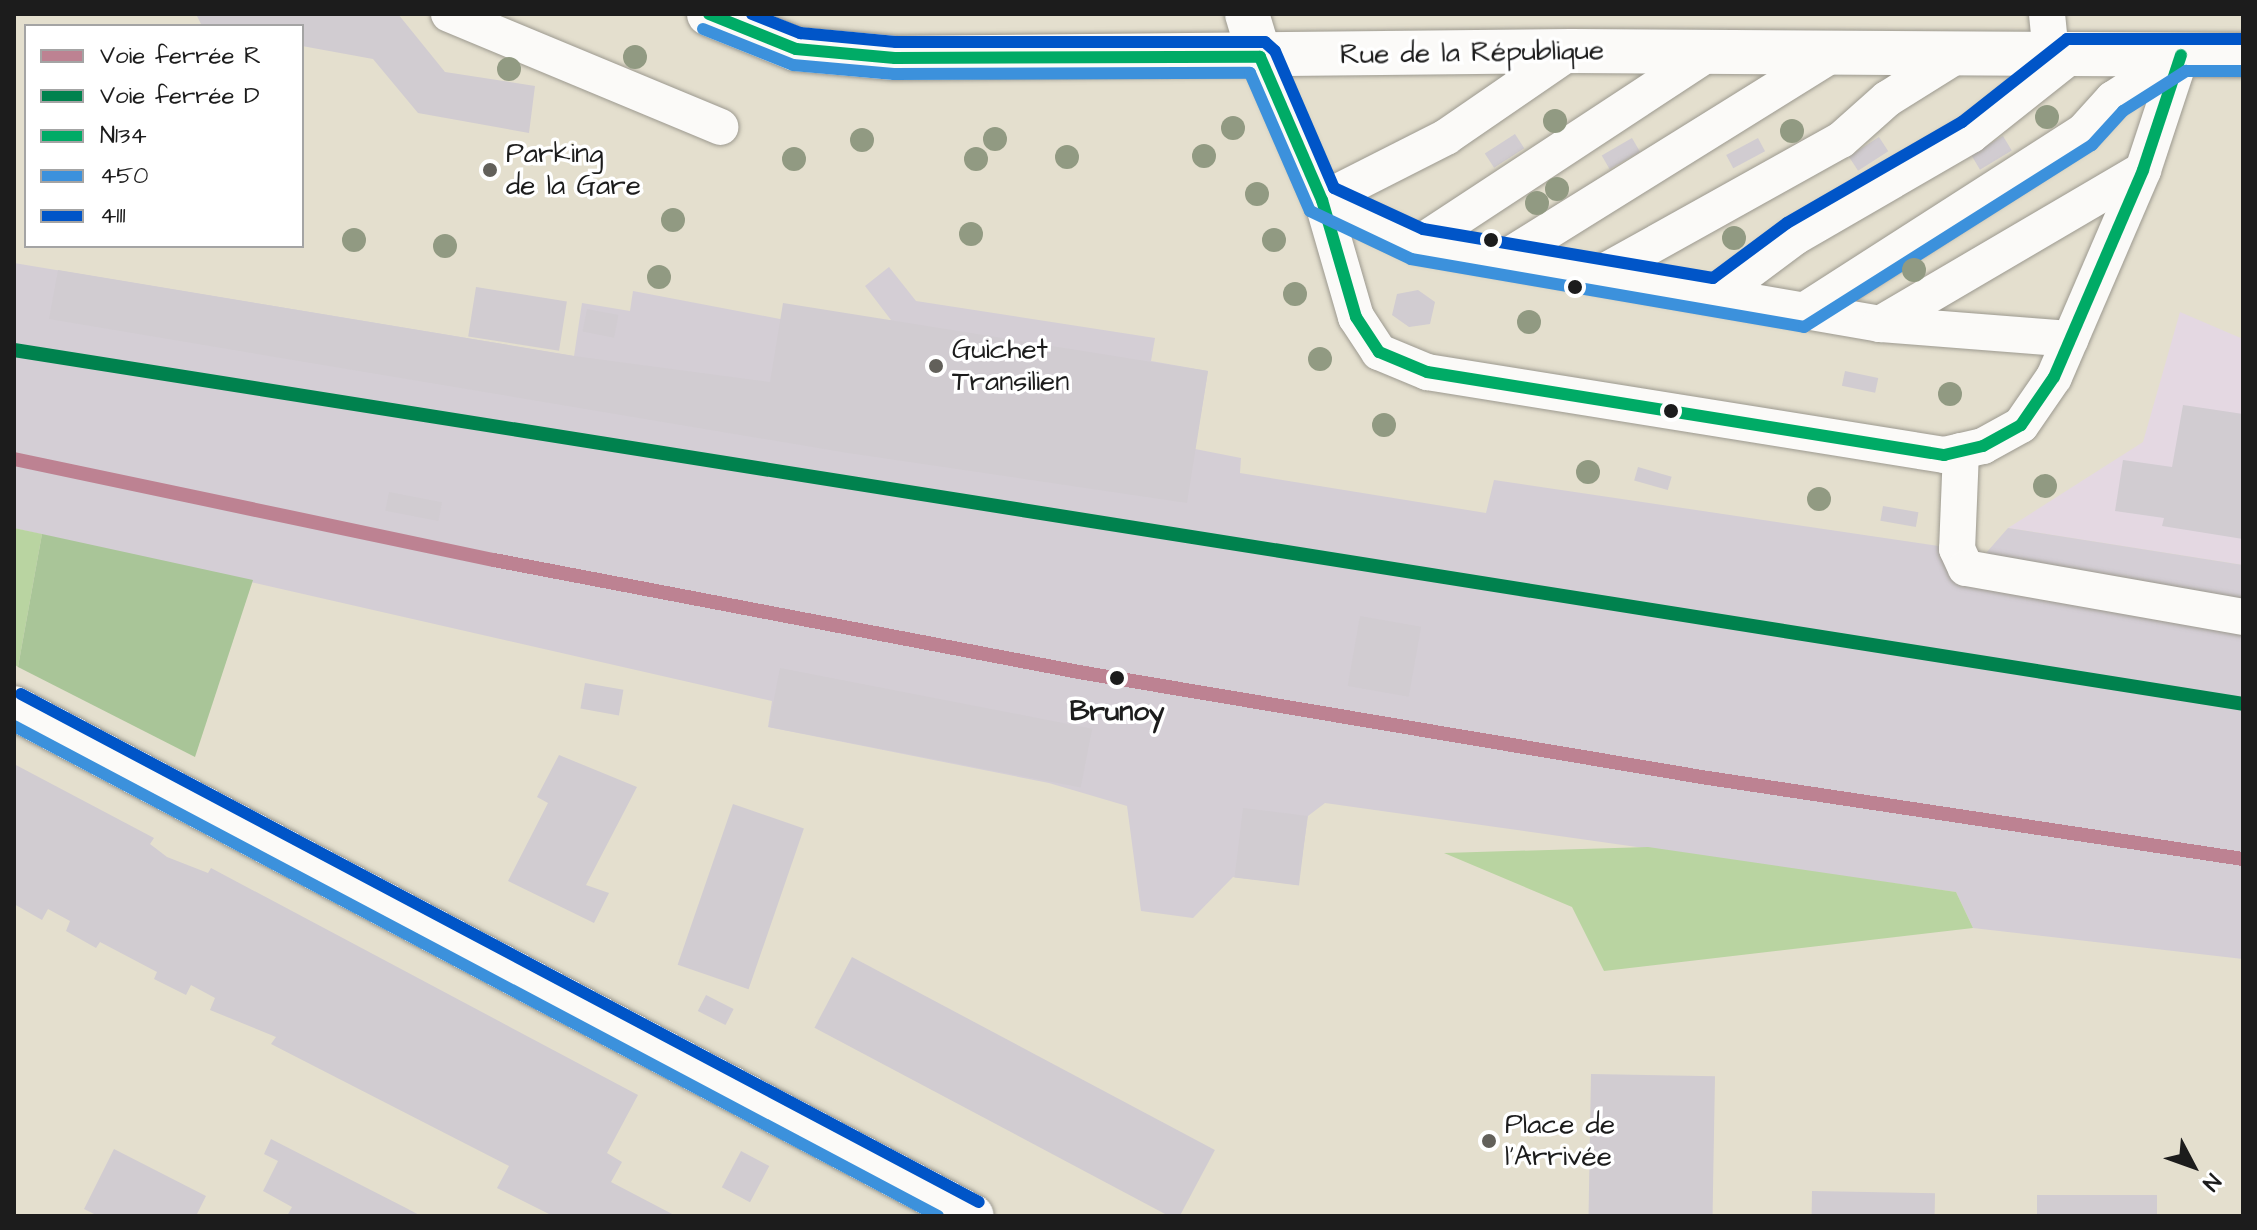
<!DOCTYPE html>
<html>
<head>
<meta charset="utf-8">
<style>
  body { margin:0 }
  #map { position:relative; width:2257px; height:1230px; overflow:hidden; background:#e4dfce; font-family:"Architects Daughter",sans-serif }
  div>[style] { position:absolute }
  [style*='--x'] { left:calc(var(--x)*1px); top:calc(var(--y)*1px); width:calc(var(--w)*1px); rotate:calc(var(--a)*1deg) }
  .built>* { inset:0; background:#e4d8e2 }
  .industrial>* { inset:0; background:#d4ced5 }
  .green>* { inset:0; background:#b9d4a1 }
  .forest>* { inset:0; background:#a9c598 }
  .building>* { inset:0; background:#d1ccd1; transform-origin:0 0 }
  .roads { filter:drop-shadow(0 0 2px #9c998f) drop-shadow(0 0 2px #9c998f) }
  .lane>* { height:36px; margin:-18px; padding:0 18px; transform-origin:18px; border-radius:18px; background:#fbfaf8 }
  .street>* { height:44px; margin:-22px; padding:0 22px; transform-origin:22px; border-radius:22px; background:#fbfaf8 }
  .secondary>* { height:44px; margin:-22px; padding:0 22px; transform-origin:22px; border-radius:22px; background:#fbfaf8 }
  .bus-1>* { height:12px; margin:-6px; padding:0 6px; transform-origin:6px; border-radius:6px; background:#00ab66 }
  .bus-2>* { height:12px; margin:-6px; padding:0 6px; transform-origin:6px; border-radius:6px; background:#3c91dc }
  .bus-3>* { height:12px; margin:-6px; padding:0 6px; transform-origin:6px; border-radius:6px; background:#0055c8 }
  .rail-1>* { height:14px; margin:-7px; padding:0 7px; transform-origin:7px; border-radius:7px; background:#bd8292 }
  .rail-2>* { height:14px; margin:-7px; padding:0 7px; transform-origin:7px; border-radius:7px; background:#00824e }
  .trees>* { width:24px; height:24px; margin:-12px; border-radius:50%; background:#919a82 }
  .dots>* { width:22px; height:22px; translate:-50% -50%; box-sizing:border-box; border:4px solid #fff; border-radius:50% }
  span { translate:-50% -50%; white-space:nowrap; text-align:center; line-height:1.15; -webkit-text-stroke:7px #fff; paint-order:stroke }
  .street-label { font-size:28px; color:#1c1c1c }
  .poi-label { font-size:28px; color:#1c1c1c }
  .left { translate:0 -50%; text-align:left }
  .stop-label { font-size:28px; color:#1c1c1c; font-weight:700 }
  .frame { position:absolute; inset:0; border:16px solid #1c1c1c; pointer-events:none }
  .legend { position:absolute; left:24px; top:24px; width:280px; height:224px; box-sizing:border-box; background:#fff; border:2px solid #a4a4a4; margin:0; padding:10px 14px; list-style:none; font-size:24px; color:#1c1c1c }
  .legend li { display:flex; align-items:center; gap:16px; height:40px }
  .legend b { width:40px; border:2px solid #a4a4a4 }
  .north { position:absolute; left:2153px; top:1126px; width:80px; height:80px; -webkit-text-stroke:6px #fff; paint-order:stroke; rotate:131deg; font-size:22px; font-weight:700; line-height:32px; text-align:center; color:#1c1c1c }
  .north::after { content:''; display:block; margin:auto; width:28px; height:36px; background:#1c1c1c; clip-path:polygon(50% 0,100% 100%,50% 72%,0 100%) }
</style>
</head>
<body>
<div id="map">
  <div class="built">
    <div style="clip-path:polygon(2180px 312px,2243px 339px,2243px 565px,2008px 528px,2143px 442px)"></div>
  </div>
  <div class="industrial">
    <div style="clip-path:polygon(14px 263px,574px 356px,582px 303px,630px 311px,633px 291px,780px 319px,891px 320px,865px 286px,889px 267px,916px 301px,1155px 338px,1151px 361px,1208px 371px,1195px 449px,1241px 458px,1240px 473px,1486px 513px,1494px 480px,1986px 553px,2008px 528px,2243px 565px,2243px 959px,1973px 928px,1956px 892px,1325px 803px,1308px 816px,1298px 885px,1233px 877px,1193px 918px,1141px 911px,1127px 806px,1049px 783px,768px 727px,772px 701px,14px 528px)"></div>
  </div>
  <div class="green">
    <div style="clip-path:polygon(14px 528px,42px 534px,18px 667px,14px 664px)"></div>
    <div style="clip-path:polygon(1648px 847px,1956px 892px,1973px 928px,1604px 971px,1572px 907px,1444px 853px)"></div>
  </div>
  <div class="forest">
    <div style="clip-path:polygon(42px 534px,253px 580px,195px 757px,18px 667px)"></div>
  </div>
  <div class="building">
    <div style="clip-path:polygon(196px 14px,398px 14px,445px 72px,535px 86px,529px 133px,418px 113px,373px 59px,302px 46px,302px 26px,202px 26px)"></div>
    <div style="left:1515px;top:134px;width:17px;height:36px;rotate:57deg"></div>
    <div style="left:2003px;top:136px;width:17px;height:37px;rotate:59deg"></div>
    <div style="left:1879px;top:137px;width:17px;height:36px;rotate:57deg"></div>
    <div style="left:1632px;top:138px;width:16px;height:35px;rotate:60deg"></div>
    <div style="left:1758px;top:138px;width:15px;height:36px;rotate:62deg"></div>
    <div style="clip-path:polygon(58px 270px,574px 356px,770px 382px,783px 303px,1208px 371px,1187px 503px,848px 453px,49px 319px)"></div>
    <div style="left:476px;top:287px;width:92px;height:50px;rotate:9deg"></div>
    <div style="clip-path:polygon(1418px 290px,1435px 302px,1430px 324px,1409px 327px,1392px 315px,1397px 294px)"></div>
    <div style="left:587px;top:309px;width:32px;height:23px;rotate:11deg"></div>
    <div style="left:1845px;top:371px;width:34px;height:15px;rotate:12deg"></div>
    <div style="clip-path:polygon(2183px 405px,2243px 414px,2243px 539px,2162px 526px,2164px 518px,2115px 511px,2123px 460px,2172px 467px)"></div>
    <div style="left:1638px;top:467px;width:35px;height:14px;rotate:16deg"></div>
    <div style="left:389px;top:492px;width:54px;height:19px;rotate:11deg"></div>
    <div style="left:1883px;top:506px;width:36px;height:15px;rotate:10deg"></div>
    <div style="left:1360px;top:616px;width:62px;height:71px;rotate:10deg"></div>
    <div style="left:780px;top:668px;width:318px;height:60px;rotate:11deg"></div>
    <div style="left:585px;top:683px;width:39px;height:26px;rotate:10deg"></div>
    <div style="clip-path:polygon(559px 755px,637px 787px,586px 885px,609px 893px,594px 923px,508px 881px,548px 803px,537px 797px)"></div>
    <div style="clip-path:polygon(14px 764px,154px 838px,150px 844px,167px 857px,208px 873px,211px 868px,638px 1095px,607px 1153px,622px 1162px,611px 1182px,676px 1216px,553px 1216px,497px 1188px,509px 1166px,271px 1044px,276px 1037px,210px 1010px,215px 998px,191px 985px,186px 995px,154px 979px,157px 972px,100px 942px,96px 948px,66px 931px,70px 921px,48px 909px,42px 920px,14px 904px)"></div>
    <div style="left:733px;top:804px;width:75px;height:170px;rotate:19deg"></div>
    <div style="left:1243px;top:808px;width:65px;height:70px;rotate:7deg"></div>
    <div style="left:852px;top:957px;width:411px;height:80px;rotate:28deg"></div>
    <div style="left:706px;top:995px;width:31px;height:18px;rotate:27deg"></div>
    <div style="left:1591px;top:1074px;width:124px;height:142px;rotate:1deg"></div>
    <div style="clip-path:polygon(271px 1139px,408px 1209px,421px 1216px,287px 1216px,292px 1207px,263px 1191px,278px 1161px,264px 1154px)"></div>
    <div style="clip-path:polygon(114px 1149px,206px 1196px,196px 1216px,98px 1216px,84px 1209px)"></div>
    <div style="left:741px;top:1151px;width:32px;height:41px;rotate:28deg"></div>
    <div style="left:1812px;top:1191px;width:123px;height:25px;rotate:1deg"></div>
    <div style="left:2037px;top:1195px;width:120px;height:21px"></div>
  </div>
  <div class="roads">
    <div class="lane">
      <div style="--x:449;--y:14;--w:294;--a:22.6"></div>
      <div style="--x:2047;--y:14;--w:40;--a:84.3"></div>
      <div style="--x:1260;--y:57;--w:156;--a:66.6"></div>
      <div style="--x:1322;--y:200;--w:122;--a:73.8"></div>
      <div style="--x:1356;--y:317;--w:42;--a:56.7"></div>
      <div style="--x:1379;--y:352;--w:52;--a:22.6"></div>
      <div style="--x:1427;--y:372;--w:524;--a:9.12"></div>
      <div style="--x:1944;--y:455;--w:40;--a:-13"></div>
      <div style="--x:1983;--y:446;--w:43;--a:-28.9"></div>
      <div style="--x:2021;--y:425;--w:58;--a:-55.5"></div>
      <div style="--x:2054;--y:377;--w:225;--a:-66.7"></div>
      <div style="--x:2143;--y:170;--w:121;--a:-71.7"></div>
      <div style="--x:1322;--y:200;--w:106;--a:24.6"></div>
      <div style="--x:1418;--y:244;--w:469;--a:9.8"></div>
      <div style="--x:1880;--y:324;--w:191;--a:4.5"></div>
      <div style="--x:1322;--y:200;--w:139;--a:-26.9"></div>
      <div style="--x:1446;--y:137;--w:152;--a:-34.5"></div>
      <div style="--x:1418;--y:244;--w:352;--a:-33.3"></div>
      <div style="--x:1505;--y:258;--w:390;--a:-31.9"></div>
      <div style="--x:1600;--y:274;--w:276;--a:-29.1"></div>
      <div style="--x:1841;--y:140;--w:62;--a:-41.7"></div>
      <div style="--x:1887;--y:99;--w:85;--a:-32"></div>
      <div style="--x:1717;--y:295;--w:97;--a:-36.6"></div>
      <div style="--x:1795;--y:237;--w:203;--a:-30.1"></div>
      <div style="--x:1971;--y:135;--w:130;--a:-38.5"></div>
      <div style="--x:1804;--y:311;--w:331;--a:-32.7"></div>
      <div style="--x:2083;--y:132;--w:45;--a:-47.7"></div>
      <div style="--x:2113;--y:99;--w:81;--a:-32.9"></div>
      <div style="--x:1880;--y:324;--w:305;--a:-30.4"></div>
      <div style="--x:1961;--y:451;--w:98;--a:92.3"></div>
      <div style="--x:1957;--y:549;--w:21;--a:65"></div>
      <div style="--x:1966;--y:568;--w:281;--a:10"></div>
    </div>
    <div class="street">
      <div style="--x:709;--y:14;--w:94;--a:21.9"></div>
      <div style="--x:796;--y:49;--w:99;--a:5.2"></div>
      <div style="--x:895;--y:58;--w:676;--a:-0.59"></div>
      <div style="--x:1571;--y:51;--w:672;--a:0.34"></div>
      <div style="--x:1247;--y:14;--w:45;--a:73.2"></div>
    </div>
    <div class="secondary">
      <div style="--x:14;--y:708;--w:1084;--a:27.94"></div>
    </div>
  </div>
  <div class="bus-1">
    <div style="--x:709;--y:14;--w:94;--a:21.9"></div>
    <div style="--x:796;--y:49;--w:99;--a:5.2"></div>
    <div style="--x:895;--y:58;--w:365;--a:-0.2"></div>
    <div style="--x:1260;--y:57;--w:156;--a:66.6"></div>
    <div style="--x:1322;--y:200;--w:122;--a:73.8"></div>
    <div style="--x:1356;--y:317;--w:42;--a:56.7"></div>
    <div style="--x:1379;--y:352;--w:52;--a:22.6"></div>
    <div style="--x:1427;--y:372;--w:524;--a:9.12"></div>
    <div style="--x:1944;--y:455;--w:40;--a:-13"></div>
    <div style="--x:1983;--y:446;--w:43;--a:-28.9"></div>
    <div style="--x:2021;--y:425;--w:58;--a:-55.5"></div>
    <div style="--x:2054;--y:377;--w:225;--a:-66.7"></div>
    <div style="--x:2143;--y:170;--w:121;--a:-71.7"></div>
  </div>
  <div class="bus-2">
    <div style="--x:703;--y:29;--w:97;--a:21.8"></div>
    <div style="--x:793;--y:65;--w:101;--a:5.1"></div>
    <div style="--x:894;--y:74;--w:356;--a:-0.2"></div>
    <div style="--x:1250;--y:73;--w:150;--a:66.5"></div>
    <div style="--x:1310;--y:211;--w:112;--a:25.4"></div>
    <div style="--x:1411;--y:259;--w:399;--a:9.8"></div>
    <div style="--x:1804;--y:327;--w:341;--a:-32.3"></div>
    <div style="--x:2092;--y:145;--w:46;--a:-47.6"></div>
    <div style="--x:2123;--y:111;--w:75;--a:-32.4"></div>
    <div style="--x:2186;--y:71;--w:57;--a:0"></div>
    <div style="--x:14;--y:726;--w:1046;--a:27.94"></div>
  </div>
  <div class="bus-3">
    <div style="--x:752;--y:14;--w:52;--a:21.6"></div>
    <div style="--x:800;--y:33;--w:96;--a:5.4"></div>
    <div style="--x:896;--y:42;--w:369;--a:0"></div>
    <div style="--x:1265;--y:42;--w:13;--a:42"></div>
    <div style="--x:1275;--y:51;--w:149;--a:66.7"></div>
    <div style="--x:1334;--y:188;--w:98;--a:24.7"></div>
    <div style="--x:1423;--y:229;--w:294;--a:9.6"></div>
    <div style="--x:1713;--y:278;--w:92;--a:-36.6"></div>
    <div style="--x:1787;--y:223;--w:202;--a:-30"></div>
    <div style="--x:1962;--y:122;--w:134;--a:-38.3"></div>
    <div style="--x:2067;--y:39;--w:176;--a:0"></div>
    <div style="--x:21;--y:694;--w:1084;--a:27.94"></div>
  </div>
  <div class="rail-1">
    <div style="--x:14;--y:459;--w:491;--a:11.9"></div>
    <div style="--x:494;--y:560;--w:596;--a:10.84"></div>
    <div style="--x:1079;--y:672;--w:638;--a:9.57"></div>
    <div style="--x:1708;--y:778;--w:541;--a:8.61"></div>
  </div>
  <div class="rail-2">
    <div style="--x:14;--y:350;--w:2257;--a:9.02"></div>
  </div>
  <div class="trees">
    <div style="left:635px;top:57px"></div>
    <div style="left:509px;top:69px"></div>
    <div style="left:2047px;top:117px"></div>
    <div style="left:1555px;top:121px"></div>
    <div style="left:1233px;top:128px"></div>
    <div style="left:1792px;top:131px"></div>
    <div style="left:995px;top:139px"></div>
    <div style="left:862px;top:140px"></div>
    <div style="left:1204px;top:156px"></div>
    <div style="left:1067px;top:157px"></div>
    <div style="left:794px;top:159px"></div>
    <div style="left:976px;top:159px"></div>
    <div style="left:1557px;top:189px"></div>
    <div style="left:1257px;top:194px"></div>
    <div style="left:1537px;top:203px"></div>
    <div style="left:673px;top:220px"></div>
    <div style="left:971px;top:234px"></div>
    <div style="left:1734px;top:238px"></div>
    <div style="left:354px;top:240px"></div>
    <div style="left:1274px;top:240px"></div>
    <div style="left:445px;top:246px"></div>
    <div style="left:1914px;top:270px"></div>
    <div style="left:659px;top:277px"></div>
    <div style="left:1295px;top:294px"></div>
    <div style="left:1529px;top:322px"></div>
    <div style="left:1320px;top:359px"></div>
    <div style="left:1950px;top:394px"></div>
    <div style="left:1384px;top:425px"></div>
    <div style="left:1588px;top:472px"></div>
    <div style="left:2045px;top:486px"></div>
    <div style="left:1819px;top:499px"></div>
  </div>
  <div class="dots">
    <div style="left:490px;top:170px;background:#62605a"></div>
    <div style="left:1491px;top:240px;background:#1c1c1c"></div>
    <div style="left:1575px;top:287px;background:#1c1c1c"></div>
    <div style="left:936px;top:366px;background:#62605a"></div>
    <div style="left:1671px;top:411px;background:#1c1c1c"></div>
    <div style="left:1117px;top:678px;background:#1c1c1c"></div>
    <div style="left:1489px;top:1141px;background:#62605a"></div>
  </div>
  <div class="street-label">
    <span style="left:1472px;top:53px;rotate:-1deg">Rue de la République</span>
  </div>
  <div class="poi-label">
    <span class="left" style="left:506px;top:170px">Parking<br>de la Gare</span>
    <span class="left" style="left:952px;top:366px">Guichet<br>Transilien</span>
    <span class="left" style="left:1505px;top:1141px">Place de<br>l'Arrivée</span>
  </div>
  <div class="stop-label">
    <span style="left:1117px;top:712px">Brunoy</span>
  </div>
  <div class="frame"></div>
  <ul class="legend">
  <li><b style="height:10px;background:#bd8292"></b>Voie ferrée R</li>
  <li><b style="height:10px;background:#00824e"></b>Voie ferrée D</li>
  <li><b style="height:10px;background:#00ab66"></b>N134</li>
  <li><b style="height:10px;background:#3c91dc"></b>450</li>
  <li><b style="height:10px;background:#0055c8"></b>4111</li>
  </ul>
  <div class="north">N</div>
</div>
</body>
</html>
